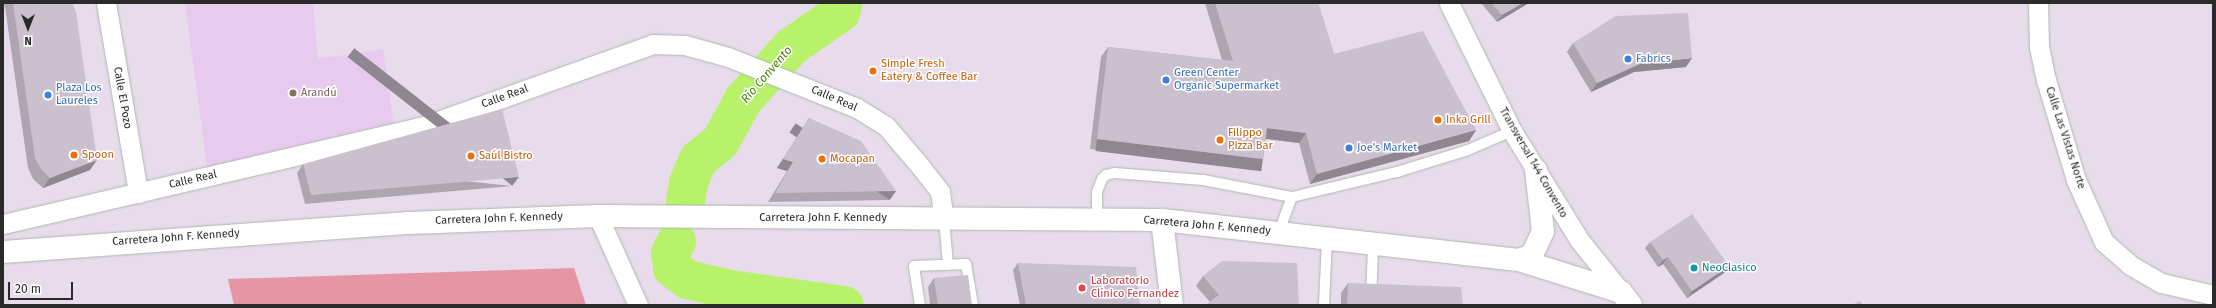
<!DOCTYPE html>
<html>
<head>
<meta charset="utf-8">
<style>
  body { margin:0 }
  #map { position:relative; width:2216px; height:308px; overflow:hidden; background:#e8dbec; font-family:"Fira Sans",sans-serif }
  div>[style] { position:absolute }
  [style*='--x'] { left:calc(var(--x)*1px); top:calc(var(--y)*1px); width:calc(var(--w)*1px); rotate:calc(var(--a)*1deg) }
  .education>* { inset:0; background:#e9caef }
  .green>* { inset:0; background:#e595a4 }
  .river>* { height:39px; margin:-19.5px; padding:0 19.5px; transform-origin:19.5px; border-radius:19.5px; background:#b8f26a }
  .roads { filter:drop-shadow(0 0 1px #acbaab) drop-shadow(0 0 1px #acbaab) }
  .lane>* { height:10px; margin:-5px; padding:0 5px; transform-origin:5px; border-radius:5px; background:#fff }
  .street>* { height:19px; margin:-9.5px; padding:0 9.5px; transform-origin:9.5px; border-radius:9.5px; background:#fff }
  .secondary>* { height:22px; margin:-11px; padding:0 11px; transform-origin:11px; border-radius:11px; background:#fff }
  .wall>* { inset:0; background:#afa5b1 }
  .shaded-wall>* { inset:0; background:#8e8690; transform-origin:0 0 }
  .building>* { inset:0; background:#cbc0ce }
  .dots>* { width:11px; height:11px; translate:-50% -50%; box-sizing:border-box; border:2px solid #fff; border-radius:50% }
  span { translate:-50% -50%; white-space:nowrap; text-align:center; line-height:1.15; -webkit-text-stroke:3px #fff; paint-order:stroke }
  .shop-label { font-size:11px; color:#366cbe }
  .left { translate:0 -50%; text-align:left }
  .food-label { font-size:11px; color:#c56008 }
  .education-label { font-size:11px; color:#785e54 }
  .street-label { font-size:11px; color:#2a2a2a }
  .culture-label { font-size:11px; color:#0d838f }
  .health-label { font-size:11px; color:#be3a42 }
  .water-label { font-size:12px; color:#46830b; font-style:italic }
  .frame { position:absolute; inset:0; border:4px solid #2a2a2a; pointer-events:none }
  .north { position:absolute; left:8px; top:8px; width:40px; height:40px; -webkit-text-stroke:3px #fff; paint-order:stroke; rotate:180deg; font-size:11px; font-weight:700; line-height:16px; text-align:center; color:#2a2a2a }
  .north::after { content:''; display:block; margin:auto; width:14px; height:18px; background:#2a2a2a; clip-path:polygon(50% 0,100% 100%,50% 72%,0 100%) }
  .scale { position:absolute; left:8px; top:282px; width:65px; height:18px; box-sizing:border-box; border:2px solid #2a2a2a; border-top:0; padding-left:5px; font-size:12px; line-height:14px; white-space:nowrap; color:#2a2a2a; -webkit-text-stroke:3px #fff; paint-order:stroke }
</style>
</head>
<body>
<div id="map">
  <div class="education">
    <div style="clip-path:polygon(185px 3px,313px 3px,318px 59px,383px 49px,394px 127px,207px 167px)"></div>
  </div>
  <div class="green">
    <div style="clip-path:polygon(574px 268px,586px 305px,234px 305px,228px 279px)"></div>
  </div>
  <div class="river">
    <div style="--x:685;--y:201;--w:19;--a:-81"></div>
    <div style="--x:688;--y:182;--w:25;--a:-67"></div>
    <div style="--x:698;--y:159;--w:28;--a:-39"></div>
    <div style="--x:720;--y:141;--w:48;--a:-61.3"></div>
    <div style="--x:743;--y:99;--w:72;--a:-47.8"></div>
    <div style="--x:791;--y:46;--w:60;--a:-34.8"></div>
    <div style="--x:840;--y:12;--w:9;--a:-77"></div>
    <div style="--x:676;--y:241;--w:13;--a:117"></div>
    <div style="--x:670;--y:253;--w:15;--a:82"></div>
    <div style="--x:672;--y:268;--w:19;--a:36"></div>
    <div style="--x:687;--y:279;--w:44;--a:13.1"></div>
    <div style="--x:730;--y:289;--w:115;--a:8"></div>
  </div>
  <div class="roads">
    <div class="lane">
      <div style="--x:944;--y:219;--w:46;--a:85"></div>
      <div style="--x:1097;--y:220;--w:28;--a:-90"></div>
      <div style="--x:1097;--y:192;--w:14;--a:-69"></div>
      <div style="--x:1102;--y:179;--w:6;--a:-45"></div>
      <div style="--x:1106;--y:175;--w:9;--a:-13"></div>
      <div style="--x:1115;--y:173;--w:88;--a:4.5"></div>
      <div style="--x:1203;--y:180;--w:91;--a:10.8"></div>
      <div style="--x:1279;--y:232;--w:37;--a:-70"></div>
      <div style="--x:1292;--y:197;--w:108;--a:-13.4"></div>
      <div style="--x:1397;--y:172;--w:74;--a:-17.2"></div>
      <div style="--x:1468;--y:150;--w:48;--a:-23.4"></div>
      <div style="--x:920;--y:305;--w:39;--a:-99"></div>
      <div style="--x:914;--y:266;--w:52;--a:-2.2"></div>
      <div style="--x:966;--y:264;--w:42;--a:80.3"></div>
      <div style="--x:1324;--y:305;--w:66;--a:-87.4"></div>
      <div style="--x:1371;--y:305;--w:59;--a:-88.1"></div>
    </div>
    <div class="street">
      <div style="--x:106;--y:3;--w:193;--a:80.4"></div>
      <div style="--x:1449;--y:3;--w:143;--a:63.8"></div>
      <div style="--x:1512;--y:131;--w:129;--a:58.3"></div>
      <div style="--x:1580;--y:241;--w:65;--a:51.2"></div>
      <div style="--x:2038;--y:3;--w:44;--a:88.7"></div>
      <div style="--x:2039;--y:47;--w:34;--a:78"></div>
      <div style="--x:2046;--y:80;--w:104;--a:73.3"></div>
      <div style="--x:2076;--y:180;--w:68;--a:65.7"></div>
      <div style="--x:2104;--y:242;--w:35;--a:41"></div>
      <div style="--x:2130;--y:265;--w:36;--a:30"></div>
      <div style="--x:2161;--y:283;--w:53;--a:13"></div>
      <div style="--x:598;--y:216;--w:98;--a:65.8"></div>
      <div style="--x:3;--y:224;--w:432;--a:-13.1"></div>
      <div style="--x:424;--y:126;--w:243;--a:-19.7"></div>
      <div style="--x:653;--y:44;--w:32;--a:2"></div>
      <div style="--x:685;--y:45;--w:45;--a:15.6"></div>
      <div style="--x:728;--y:57;--w:139;--a:21.6"></div>
      <div style="--x:857;--y:108;--w:34;--a:32"></div>
      <div style="--x:886;--y:126;--w:52;--a:49.6"></div>
      <div style="--x:920;--y:166;--w:33;--a:52"></div>
      <div style="--x:940;--y:192;--w:27;--a:82"></div>
    </div>
    <div class="secondary">
      <div style="--x:1162;--y:220;--w:86;--a:83.3"></div>
      <div style="--x:3;--y:252;--w:407;--a:-4.1"></div>
      <div style="--x:409;--y:223;--w:189;--a:-2.1"></div>
      <div style="--x:598;--y:216;--w:564;--a:0.41"></div>
      <div style="--x:1162;--y:220;--w:359;--a:6.4"></div>
      <div style="--x:1519;--y:260;--w:107;--a:17.4"></div>
      <div style="--x:1621;--y:292;--w:16;--a:52"></div>
      <div style="--x:1519;--y:260;--w:14;--a:-21"></div>
      <div style="--x:1532;--y:255;--w:26;--a:-65"></div>
      <div style="--x:1543;--y:231;--w:61;--a:-96.5"></div>
    </div>
  </div>
  <div class="wall">
    <div style="clip-path:polygon(3px 3px,72px 3px,90px 170px,43px 188px,33px 179px,28px 168px,5px 7px,3px 4px)"></div>
    <div style="clip-path:polygon(1205px 3px,1318px 3px,1334px 54px,1476px 130px,1469px 141px,1310px 184px,1299px 143px,1266px 139px,1263px 159px,1256px 169px,1090px 149px,1101px 57px,1108px 47px,1222px 60px)"></div>
    <div style="clip-path:polygon(1481px 3px,1529px 3px,1497px 22px)"></div>
    <div style="clip-path:polygon(1573px 43px,1686px 67px,1634px 72px,1591px 92px,1567px 52px)"></div>
    <div style="clip-path:polygon(809px 118px,890px 200px,768px 202px,787px 171px,777px 168px)"></div>
    <div style="clip-path:polygon(303px 164px,512px 186px,305px 204px,297px 173px)"></div>
    <div style="clip-path:polygon(1650px 242px,1729px 266px,1724px 273px,1687px 298px,1663px 264px,1658px 267px,1645px 248px)"></div>
    <div style="clip-path:polygon(1018px 263px,1140px 305px,1020px 305px,1013px 270px)"></div>
    <div style="clip-path:polygon(1203px 276px,1299px 305px,1207px 305px,1210px 302px,1196px 286px)"></div>
    <div style="clip-path:polygon(934px 278px,972px 305px,930px 305px,928px 287px)"></div>
    <div style="clip-path:polygon(1348px 283px,1463px 305px,1341px 305px,1341px 293px)"></div>
  </div>
  <div class="shaded-wall">
    <div style="clip-path:polygon(1523px 3px,1529px 3px,1497px 22px,1502px 15px)"></div>
    <div style="clip-path:polygon(1692px 58px,1686px 67px,1634px 72px,1591px 92px,1597px 83px,1640px 64px)"></div>
    <div style="clip-path:polygon(1267px 128px,1306px 133px,1299px 143px,1260px 138px)"></div>
    <div style="clip-path:polygon(1476px 130px,1469px 141px,1310px 184px,1317px 174px)"></div>
    <div style="left:1097px;top:139px;width:167px;height:12px;rotate:7deg"></div>
    <div style="clip-path:polygon(783px 159px,793px 162px,787px 171px,777px 168px)"></div>
    <div style="clip-path:polygon(97px 160px,90px 170px,43px 188px,50px 178px)"></div>
    <div style="left:519px;top:177px;width:11px;height:209px;rotate:128deg"></div>
    <div style="left:896px;top:191px;width:11px;height:121px;rotate:124deg"></div>
    <div style="clip-path:polygon(1668px 257px,1663px 264px,1658px 267px,1663px 260px)"></div>
    <div style="clip-path:polygon(1729px 266px,1724px 273px,1687px 298px,1692px 291px)"></div>
  </div>
  <div class="building">
    <div style="clip-path:polygon(13px 3px,72px 3px,76px 12px,97px 160px,50px 178px,41px 169px,35px 158px)"></div>
    <div style="clip-path:polygon(1215px 3px,1318px 3px,1334px 54px,1423px 31px,1476px 130px,1317px 174px,1306px 133px,1267px 128px,1263px 159px,1097px 139px,1108px 47px,1233px 61px)"></div>
    <div style="clip-path:polygon(1491px 3px,1523px 3px,1502px 15px)"></div>
    <div style="clip-path:polygon(1688px 13px,1692px 58px,1640px 64px,1597px 83px,1573px 43px,1616px 16px)"></div>
    <div style="clip-path:polygon(502px 109px,519px 177px,311px 195px,303px 164px)"></div>
    <div style="clip-path:polygon(809px 118px,861px 141px,896px 191px,775px 193px,793px 162px,783px 159px)"></div>
    <div style="clip-path:polygon(1692px 214px,1729px 266px,1692px 291px,1668px 257px,1663px 260px,1650px 242px)"></div>
    <div style="clip-path:polygon(1222px 261px,1297px 263px,1299px 305px,1210px 305px,1208px 303px,1219px 295px,1203px 276px)"></div>
    <div style="clip-path:polygon(1018px 263px,1136px 267px,1140px 305px,1026px 305px)"></div>
    <div style="clip-path:polygon(968px 275px,972px 305px,938px 305px,934px 278px)"></div>
    <div style="clip-path:polygon(1348px 283px,1461px 287px,1463px 305px,1347px 305px)"></div>
    <div style="clip-path:polygon(1860px 301px,1863px 305px,1852px 305px)"></div>
  </div>
  <div class="dots">
    <div style="left:1628px;top:59px;background:#3f7fe0"></div>
    <div style="left:873px;top:71px;background:#e8710a"></div>
    <div style="left:1166px;top:80px;background:#3f7fe0"></div>
    <div style="left:293px;top:93px;background:#8d6e63"></div>
    <div style="left:48px;top:95px;background:#3f7fe0"></div>
    <div style="left:1438px;top:120px;background:#e8710a"></div>
    <div style="left:1220px;top:140px;background:#e8710a"></div>
    <div style="left:1349px;top:148px;background:#3f7fe0"></div>
    <div style="left:74px;top:155px;background:#e8710a"></div>
    <div style="left:471px;top:156px;background:#e8710a"></div>
    <div style="left:822px;top:159px;background:#e8710a"></div>
    <div style="left:1694px;top:268px;background:#0f9aa8"></div>
    <div style="left:1082px;top:288px;background:#e0444e"></div>
  </div>
  <div class="shop-label">
    <span class="left" style="left:1636px;top:59px">Fabrics</span>
    <span class="left" style="left:1174px;top:80px">Green Center<br>Organic Supermarket</span>
    <span class="left" style="left:56px;top:95px">Plaza Los<br>Laureles</span>
    <span class="left" style="left:1357px;top:148px">Joe's Market</span>
  </div>
  <div class="food-label">
    <span class="left" style="left:881px;top:71px">Simple Fresh<br>Eatery &amp; Coffee Bar</span>
    <span class="left" style="left:1446px;top:120px">Inka Grill</span>
    <span class="left" style="left:1228px;top:140px">Filippo<br>Pizza Bar</span>
    <span class="left" style="left:82px;top:155px">Spoon</span>
    <span class="left" style="left:479px;top:156px">Saúl Bistro</span>
    <span class="left" style="left:830px;top:159px">Mocapan</span>
  </div>
  <div class="education-label">
    <span class="left" style="left:301px;top:93px">Arandú</span>
  </div>
  <div class="street-label">
    <span style="left:505px;top:97px;rotate:-20deg">Calle Real</span>
    <span style="left:122px;top:98px;rotate:80deg">Calle El Pozo</span>
    <span style="left:834px;top:99px;rotate:23deg">Calle Real</span>
    <span style="left:2065px;top:138px;rotate:72deg">Calle Las Vistas Norte</span>
    <span style="left:1533px;top:163px;rotate:60deg">Transversal 144 Convento</span>
    <span style="left:193px;top:180px;rotate:-13deg">Calle Real</span>
    <span style="left:823px;top:218px">Carretera John F. Kennedy</span>
    <span style="left:499px;top:219px;rotate:-2deg">Carretera John F. Kennedy</span>
    <span style="left:1207px;top:226px;rotate:5deg">Carretera John F. Kennedy</span>
    <span style="left:176px;top:238px;rotate:-4deg">Carretera John F. Kennedy</span>
  </div>
  <div class="culture-label">
    <span class="left" style="left:1702px;top:268px">NeoClasico</span>
  </div>
  <div class="health-label">
    <span class="left" style="left:1091px;top:288px">Laboratorio<br>Clínico Fernandez</span>
  </div>
  <div class="water-label">
    <span style="left:767px;top:75px;rotate:-49deg">Río Convento</span>
  </div>
  <div class="frame"></div>
  <div class="north">N</div>
  <div class="scale">20 m</div>
</div>
</body>
</html>
